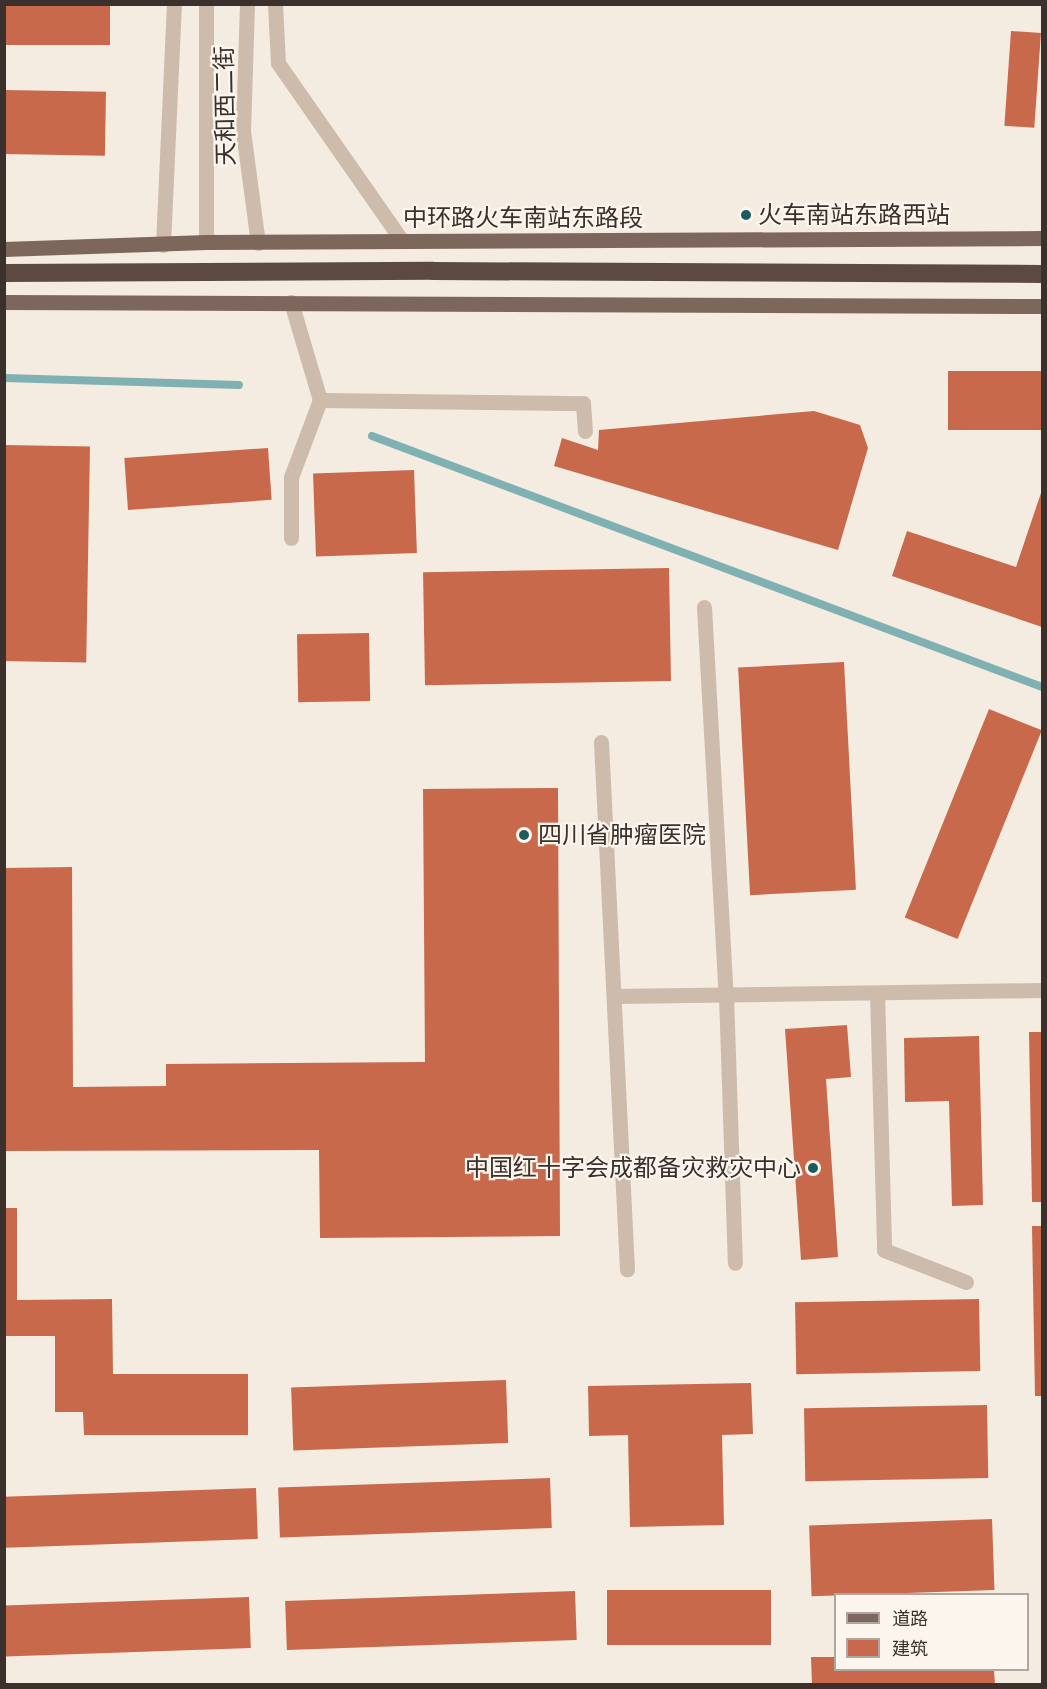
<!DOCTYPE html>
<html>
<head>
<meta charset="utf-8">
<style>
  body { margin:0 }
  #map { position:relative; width:1047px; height:1689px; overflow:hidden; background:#f4ebe1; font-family:Jost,"Noto Sans SC",sans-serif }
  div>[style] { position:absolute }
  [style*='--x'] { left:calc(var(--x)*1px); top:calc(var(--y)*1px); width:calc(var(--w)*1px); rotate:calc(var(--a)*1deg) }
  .stream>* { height:8px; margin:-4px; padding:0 4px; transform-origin:4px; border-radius:4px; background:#7fb0b2 }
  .building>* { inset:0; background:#c8694b; transform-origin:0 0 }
  .service>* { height:15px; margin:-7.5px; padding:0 7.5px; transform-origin:7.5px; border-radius:7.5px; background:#cdbbac }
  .minor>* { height:15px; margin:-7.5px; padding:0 7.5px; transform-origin:7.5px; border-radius:7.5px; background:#cdbbac }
  .tertiary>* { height:15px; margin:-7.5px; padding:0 7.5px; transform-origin:7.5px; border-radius:7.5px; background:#cdbbac }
  .primary>* { height:15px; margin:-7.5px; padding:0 7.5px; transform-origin:7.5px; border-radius:7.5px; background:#7d675c }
  .motorway>* { height:18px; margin:-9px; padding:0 9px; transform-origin:9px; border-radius:9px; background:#5c4a42 }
  .dots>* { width:16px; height:16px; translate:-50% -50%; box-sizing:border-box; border:3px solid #fbf5ee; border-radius:50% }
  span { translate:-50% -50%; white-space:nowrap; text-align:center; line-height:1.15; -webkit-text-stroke:4.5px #fbf5ee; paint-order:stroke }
  .street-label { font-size:24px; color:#3b302b }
  .poi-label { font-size:24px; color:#3b302b }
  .left { translate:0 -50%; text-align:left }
  .right { translate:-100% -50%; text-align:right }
  .frame { position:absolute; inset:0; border:6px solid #3b302b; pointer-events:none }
  .legend { position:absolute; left:834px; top:1593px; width:195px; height:78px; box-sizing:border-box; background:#fbf5ee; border:2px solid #aea6a0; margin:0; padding:8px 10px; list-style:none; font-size:18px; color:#3b302b }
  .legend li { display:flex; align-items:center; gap:12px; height:30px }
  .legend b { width:30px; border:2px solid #aea6a0 }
</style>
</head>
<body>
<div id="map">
  <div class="stream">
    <div style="--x:4;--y:378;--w:235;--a:1.7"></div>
    <div style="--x:372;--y:436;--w:715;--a:20.54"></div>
  </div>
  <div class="building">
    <div style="left:4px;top:4px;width:106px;height:41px"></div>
    <div style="left:1011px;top:31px;width:30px;height:95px;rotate:4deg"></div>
    <div style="left:4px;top:90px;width:102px;height:64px;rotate:1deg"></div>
    <div style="left:948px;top:371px;width:94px;height:59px"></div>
    <div style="clip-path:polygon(814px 411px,860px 425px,868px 448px,838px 550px,554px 466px,562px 438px,598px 450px,599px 430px)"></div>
    <div style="left:4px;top:445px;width:86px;height:216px;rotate:1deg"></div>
    <div style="left:268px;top:448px;width:52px;height:144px;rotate:86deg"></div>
    <div style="left:414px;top:470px;width:83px;height:101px;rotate:88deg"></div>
    <div style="clip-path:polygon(1042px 490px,1042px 627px,892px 576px,907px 531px,1016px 567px)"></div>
    <div style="left:669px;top:568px;width:113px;height:246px;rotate:89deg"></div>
    <div style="left:369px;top:633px;width:68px;height:72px;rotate:89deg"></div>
    <div style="left:844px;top:662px;width:228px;height:106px;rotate:87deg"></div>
    <div style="left:989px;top:709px;width:57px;height:225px;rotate:22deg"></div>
    <div style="clip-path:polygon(558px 788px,560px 1236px,320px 1238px,319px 1150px,4px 1151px,4px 868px,72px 867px,73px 1087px,166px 1086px,166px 1064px,425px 1062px,423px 789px)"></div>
    <div style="clip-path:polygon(847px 1025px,851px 1077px,826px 1079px,838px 1257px,801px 1260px,785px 1029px)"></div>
    <div style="clip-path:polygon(1029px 1032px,1042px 1032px,1042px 1202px,1032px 1202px)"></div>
    <div style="clip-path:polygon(979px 1036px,983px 1205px,952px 1206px,949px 1101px,905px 1102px,904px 1038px)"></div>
    <div style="clip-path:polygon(4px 1208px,17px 1208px,17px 1300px,112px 1299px,113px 1374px,248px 1374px,248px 1435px,84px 1435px,83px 1412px,55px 1412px,55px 1336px,4px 1336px)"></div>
    <div style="clip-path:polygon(1032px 1226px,1042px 1226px,1042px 1396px,1035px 1396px)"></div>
    <div style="left:979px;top:1299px;width:72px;height:184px;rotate:89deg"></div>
    <div style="left:506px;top:1380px;width:63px;height:215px;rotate:88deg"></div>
    <div style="clip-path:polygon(751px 1383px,753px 1434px,722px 1435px,724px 1525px,630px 1527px,628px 1435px,589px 1436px,588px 1386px)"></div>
    <div style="left:987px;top:1405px;width:73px;height:183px;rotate:89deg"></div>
    <div style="left:550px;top:1478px;width:50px;height:272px;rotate:88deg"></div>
    <div style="left:256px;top:1488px;width:51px;height:252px;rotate:88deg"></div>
    <div style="left:992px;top:1519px;width:71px;height:183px;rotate:88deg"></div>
    <div style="left:771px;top:1590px;width:55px;height:164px;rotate:90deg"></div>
    <div style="left:575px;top:1591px;width:49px;height:290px;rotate:88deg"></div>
    <div style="left:249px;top:1597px;width:51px;height:245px;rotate:88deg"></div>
    <div style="clip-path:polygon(811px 1657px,836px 1657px,836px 1670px,994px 1670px,995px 1684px,812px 1684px)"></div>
  </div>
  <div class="service">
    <div style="--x:275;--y:4;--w:59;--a:87.1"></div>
    <div style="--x:278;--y:63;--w:217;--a:55.1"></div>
    <div style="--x:163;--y:245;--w:241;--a:-87.4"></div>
    <div style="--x:704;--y:607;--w:389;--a:86.8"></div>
    <div style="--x:726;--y:995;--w:268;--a:88.1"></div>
    <div style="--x:601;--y:742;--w:528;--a:87.18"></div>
    <div style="--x:877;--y:993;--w:257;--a:88.4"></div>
    <div style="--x:884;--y:1250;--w:88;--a:21.3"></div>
  </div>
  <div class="minor">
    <div style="--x:291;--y:302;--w:102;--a:73.5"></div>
    <div style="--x:320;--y:400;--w:82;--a:110.6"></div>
    <div style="--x:291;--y:477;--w:61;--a:90"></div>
    <div style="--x:320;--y:400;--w:263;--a:0.7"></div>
    <div style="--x:583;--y:403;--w:28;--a:86"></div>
    <div style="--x:614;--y:996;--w:428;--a:-0.8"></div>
  </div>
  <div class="tertiary">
    <div style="--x:247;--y:4;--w:127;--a:91.8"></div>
    <div style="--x:243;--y:131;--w:113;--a:82.4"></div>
    <div style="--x:206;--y:242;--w:238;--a:-90"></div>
  </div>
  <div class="primary">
    <div style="--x:4;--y:249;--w:202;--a:-2"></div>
    <div style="--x:206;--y:242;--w:836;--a:-0.27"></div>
    <div style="--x:4;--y:302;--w:1038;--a:0.22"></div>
  </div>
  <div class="motorway">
    <div style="--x:4;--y:273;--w:429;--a:-0.3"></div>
    <div style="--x:433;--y:271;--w:609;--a:0.28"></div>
  </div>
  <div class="dots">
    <div style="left:746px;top:215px;background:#1f5a5e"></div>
    <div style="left:524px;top:835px;background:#1f5a5e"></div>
    <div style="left:813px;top:1168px;background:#1f5a5e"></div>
  </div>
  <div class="street-label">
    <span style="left:225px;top:106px;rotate:-91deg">天和西二街</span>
    <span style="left:523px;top:218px">中环路火车南站东路段</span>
  </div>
  <div class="poi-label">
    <span class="left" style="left:758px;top:215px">火车南站东路西站</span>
    <span class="left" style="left:538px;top:835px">四川省肿瘤医院</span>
    <span class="right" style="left:801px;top:1168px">中国红十字会成都备灾救灾中心</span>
  </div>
  <div class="frame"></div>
  <ul class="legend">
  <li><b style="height:8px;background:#7d675c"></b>道路</li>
  <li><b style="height:16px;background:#c8694b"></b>建筑</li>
  </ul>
</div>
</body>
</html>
